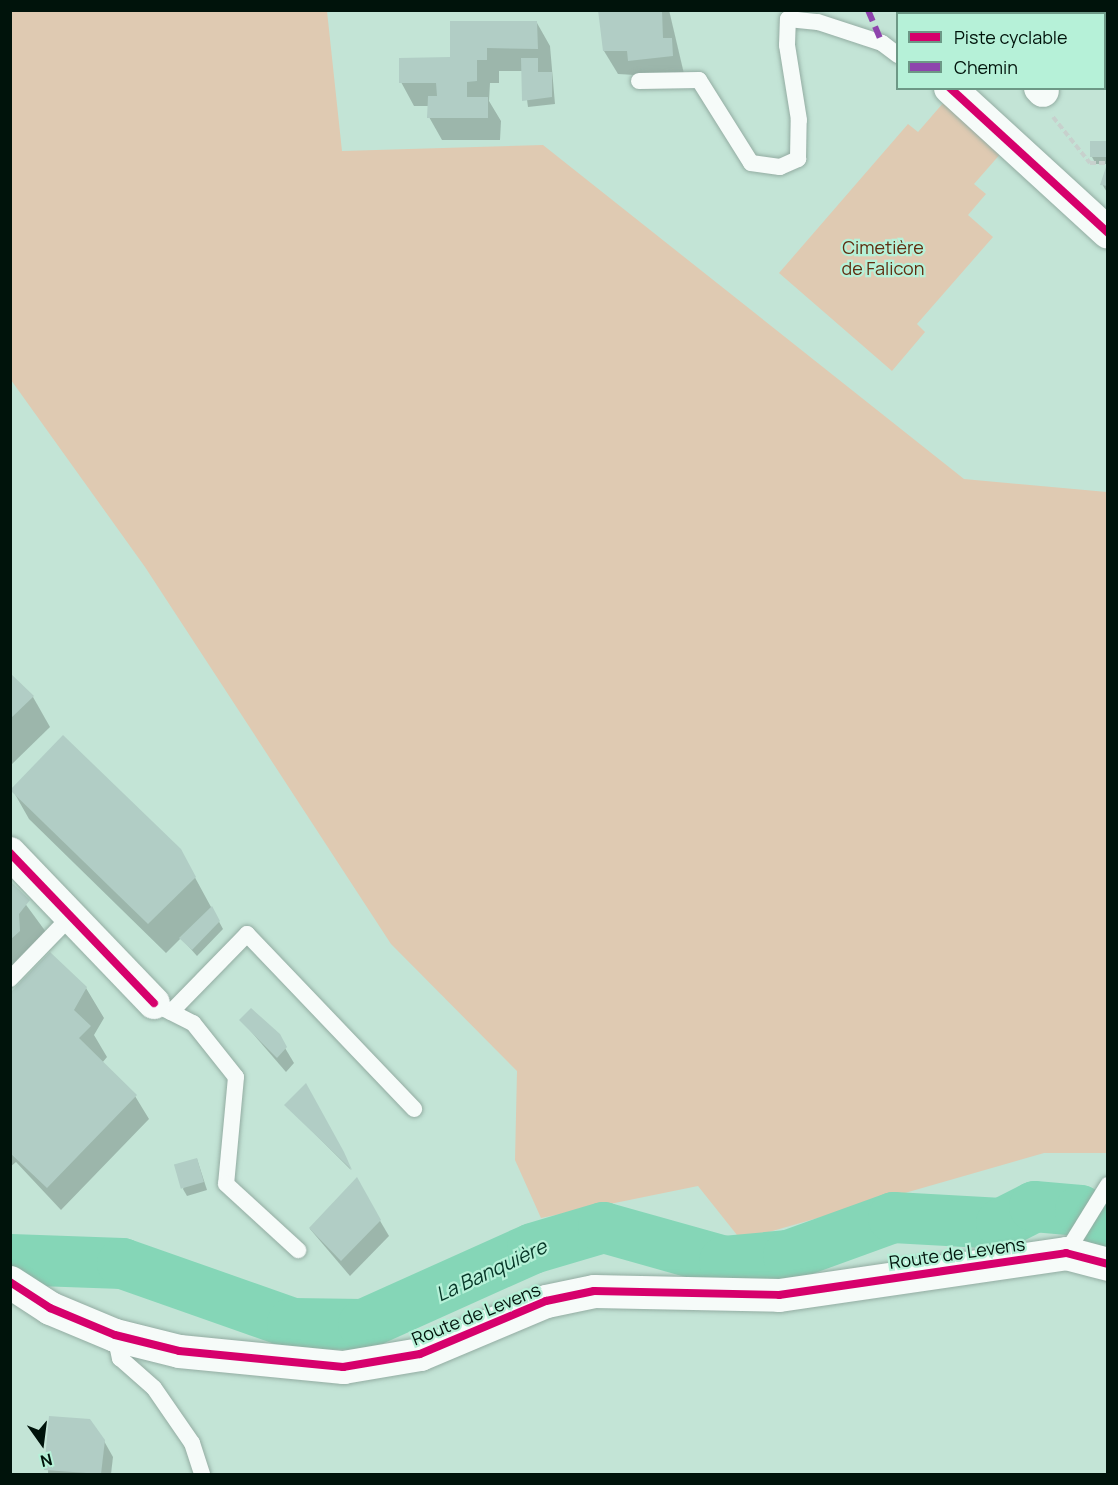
<!DOCTYPE html>
<html>
<head>
<meta charset="utf-8">
<style>
  body { margin:0 }
  #map { position:relative; width:1118px; height:1485px; overflow:hidden; background:#c3e4d6; font-family:Manrope,sans-serif }
  div>[style] { position:absolute }
  [style*='--x'] { left:calc(var(--x)*1px); top:calc(var(--y)*1px); width:calc(var(--w)*1px); rotate:calc(var(--a)*1deg) }
  .green>* { inset:0; background:#dfcab2 }
  .shadow>* { inset:0; background:#0003 }
  .river>* { height:51px; margin:-25.5px; padding:0 25.5px; transform-origin:25.5px; border-radius:25.5px; background:#85d6b7 }
  .building>* { inset:0; background:#b1cdc5; transform-origin:0 0 }
  .path>* { height:4px; margin-top:-2px; transform-origin:0; background:repeating-linear-gradient(90deg,#c7d1cd 0 6px,transparent 0 9px) }
  .roads { filter:drop-shadow(0 0 2px #93aca2) drop-shadow(0 0 2px #93aca2) }
  .lane>* { height:16px; margin:-8px; padding:0 8px; transform-origin:8px; border-radius:8px; background:#f6fbf9 }
  .street>* { height:32px; margin:-16px; padding:0 16px; transform-origin:16px; border-radius:16px; background:#f6fbf9 }
  .secondary>* { height:33px; margin:-16.5px; padding:0 16.5px; transform-origin:16.5px; border-radius:16.5px; background:#f6fbf9 }
  .quiet>* { height:6px; margin-top:-3px; transform-origin:0; background:repeating-linear-gradient(90deg,#8e44ad 0 12px,transparent 0 18px) }
  .cycleway>* { height:8px; margin:-4px; padding:0 4px; transform-origin:4px; border-radius:4px; background:#d6006c }
  span { translate:-50% -50%; white-space:nowrap; text-align:center; line-height:1.15; -webkit-text-stroke:4.5px #b6f1d8; paint-order:stroke }
  .park-label { font-size:18px; color:#602d10 }
  .street-label { font-size:18px; color:#00130b }
  .water-label { font-size:20px; color:#063627; font-style:italic }
  .frame { position:absolute; inset:0; border:12px solid #00130b; pointer-events:none }
  .legend { position:absolute; left:896px; top:12px; width:210px; height:78px; box-sizing:border-box; background:#b6f1d8; border:2px solid #6d9886; margin:0; padding:8px 10px; list-style:none; font-size:18px; color:#00130b }
  .legend li { display:flex; align-items:center; gap:12px; height:30px }
  .legend b { width:30px; border:2px solid #6d9886 }
  .north { position:absolute; left:12px; top:1413px; width:60px; height:60px; -webkit-text-stroke:4px #b6f1d8; paint-order:stroke; rotate:166deg; font-size:16px; font-weight:700; line-height:24px; text-align:center; color:#00130b }
  .north::after { content:''; display:block; margin:auto; width:21px; height:27px; background:#00130b; clip-path:polygon(50% 0,100% 100%,50% 72%,0 100%) }
</style>
</head>
<body>
<div id="map">
  <div class="green">
    <div style="clip-path:polygon(10px 11px,327px 11px,342px 151px,543px 145px,964px 479px,1107px 492px,1107px 1153px,1044px 1153px,741px 1240px,698px 1186px,541px 1218px,515px 1160px,517px 1071px,391px 944px,145px 567px,11px 380px)"></div>
    <div style="clip-path:polygon(944px 102px,1002px 152px,974px 184px,986px 194px,968px 215px,993px 237px,917px 324px,925px 332px,892px 371px,779px 273px,908px 124px,918px 132px)"></div>
  </div>
  <div class="shadow">
    <div style="clip-path:polygon(601px 10px,669px 10px,685px 78px,618px 74px,604px 51px)"></div>
    <div style="clip-path:polygon(1103px 10px,1108px 10px,1108px 68px,1104px 67px)"></div>
    <div style="clip-path:polygon(537px 23px,550px 46px,555px 104px,528px 107px,523px 71px,499px 71px,499px 83px,490px 83px,489px 101px,501px 121px,500px 140px,442px 140px,429px 117px,429px 106px,414px 106px,401px 82px)"></div>
    <div style="clip-path:polygon(1108px 142px,1108px 164px,1096px 164px,1092px 157px)"></div>
    <div style="clip-path:polygon(1108px 169px,1108px 194px,1102px 184px)"></div>
    <div style="clip-path:polygon(10px 676px,33px 697px,50px 727px,10px 766px)"></div>
    <div style="clip-path:polygon(12px 789px,180px 850px,223px 929px,197px 956px,181px 938px,166px 953px,29px 819px)"></div>
    <div style="clip-path:polygon(10px 883px,46px 932px,37px 961px,10px 988px)"></div>
    <div style="clip-path:polygon(86px 988px,104px 1018px,94px 1035px,107px 1057px,102px 1063px,135px 1096px,149px 1119px,61px 1210px,16px 1162px,10px 1167px,10px 997px)"></div>
    <div style="clip-path:polygon(241px 1020px,285px 1048px,294px 1063px,286px 1072px)"></div>
    <div style="clip-path:polygon(305px 1085px,351px 1170px,286px 1105px)"></div>
    <div style="clip-path:polygon(197px 1159px,207px 1190px,187px 1196px,183px 1189px)"></div>
    <div style="clip-path:polygon(356px 1180px,389px 1236px,350px 1276px,310px 1229px)"></div>
    <div style="clip-path:polygon(50px 1418px,104px 1441px,113px 1457px,111px 1474px,48px 1474px)"></div>
  </div>
  <div class="river">
    <div style="--x:10;--y:1259;--w:112;--a:2"></div>
    <div style="--x:122;--y:1263;--w:180;--a:19.4"></div>
    <div style="--x:292;--y:1323;--w:71;--a:0.8"></div>
    <div style="--x:363;--y:1324;--w:185;--a:-24.2"></div>
    <div style="--x:532;--y:1248;--w:74;--a:-16.5"></div>
    <div style="--x:603;--y:1227;--w:126;--a:15.7"></div>
    <div style="--x:724;--y:1261;--w:64;--a:-5.4"></div>
    <div style="--x:788;--y:1255;--w:112;--a:-19.9"></div>
    <div style="--x:893;--y:1217;--w:108;--a:3.2"></div>
    <div style="--x:1001;--y:1223;--w:37;--a:-27"></div>
    <div style="--x:1034;--y:1206;--w:46;--a:5"></div>
    <div style="--x:1080;--y:1210;--w:33;--a:31"></div>
  </div>
  <div class="building">
    <div style="clip-path:polygon(598px 10px,662px 10px,663px 38px,672px 38px,673px 56px,628px 61px,627px 51px,603px 51px)"></div>
    <div style="clip-path:polygon(1101px 10px,1108px 10px,1108px 57px,1104px 14px)"></div>
    <div style="clip-path:polygon(450px 21px,537px 21px,538px 49px,487px 48px,487px 60px,477px 60px,477px 81px,467px 82px,467px 97px,488px 97px,488px 118px,427px 118px,428px 96px,437px 96px,436px 83px,399px 83px,399px 58px,450px 57px)"></div>
    <div style="clip-path:polygon(521px 58px,538px 58px,538px 72px,552px 72px,552px 97px,522px 101px)"></div>
    <div style="left:1090px;top:141px;width:18px;height:16px"></div>
    <div style="clip-path:polygon(1107px 164px,1108px 164px,1108px 186px,1100px 185px)"></div>
    <div style="clip-path:polygon(10px 673px,34px 696px,10px 719px)"></div>
    <div style="clip-path:polygon(63px 735px,181px 849px,196px 877px,148px 924px,10px 790px)"></div>
    <div style="clip-path:polygon(10px 881px,30px 900px,19px 914px,20px 931px,10px 940px)"></div>
    <div style="clip-path:polygon(212px 906px,220px 921px,192px 950px,179px 938px)"></div>
    <div style="clip-path:polygon(50px 952px,87px 987px,74px 1010px,91px 1026px,79px 1038px,137px 1095px,47px 1188px,10px 1153px,10px 993px)"></div>
    <div style="clip-path:polygon(251px 1008px,280px 1034px,287px 1047px,277px 1058px,239px 1020px)"></div>
    <div style="clip-path:polygon(306px 1083px,344px 1152px,352px 1170px,284px 1105px)"></div>
    <div style="left:197px;top:1158px;width:25px;height:24px;rotate:74deg"></div>
    <div style="clip-path:polygon(357px 1177px,381px 1220px,341px 1261px,309px 1228px)"></div>
    <div style="clip-path:polygon(49px 1416px,90px 1419px,105px 1440px,101px 1474px,44px 1470px)"></div>
  </div>
  <div class="path">
    <div style="--x:1104;--y:74;--w:4;--a:14"></div>
    <div style="--x:1053;--y:117;--w:59;--a:51.2"></div>
    <div style="--x:1090;--y:163;--w:18;--a:0"></div>
  </div>
  <div class="roads">
    <div class="lane">
      <div style="--x:639;--y:81;--w:60;--a:-1"></div>
      <div style="--x:699;--y:80;--w:98;--a:57.9"></div>
      <div style="--x:751;--y:163;--w:29;--a:8"></div>
      <div style="--x:780;--y:167;--w:20;--a:-24"></div>
      <div style="--x:798;--y:159;--w:39;--a:-89"></div>
      <div style="--x:799;--y:120;--w:76;--a:-99.1"></div>
      <div style="--x:787;--y:45;--w:26;--a:-88"></div>
      <div style="--x:788;--y:19;--w:30;--a:6"></div>
      <div style="--x:818;--y:22;--w:67;--a:18.2"></div>
      <div style="--x:882;--y:43;--w:20;--a:37"></div>
      <div style="--x:10;--y:979;--w:88;--a:-45.9"></div>
      <div style="--x:163;--y:1008;--w:34;--a:27"></div>
      <div style="--x:193;--y:1023;--w:69;--a:51.5"></div>
      <div style="--x:236;--y:1077;--w:107;--a:95.3"></div>
      <div style="--x:226;--y:1184;--w:98;--a:42.5"></div>
      <div style="--x:171;--y:1012;--w:109;--a:-45.7"></div>
      <div style="--x:247;--y:934;--w:242;--a:46.3"></div>
      <div style="--x:1066;--y:1253;--w:80;--a:-58.3"></div>
      <div style="--x:115;--y:1335;--w:24;--a:78"></div>
      <div style="--x:120;--y:1358;--w:45;--a:41.4"></div>
      <div style="--x:154;--y:1388;--w:67;--a:55.4"></div>
      <div style="--x:192;--y:1443;--w:33;--a:72"></div>
    </div>
    <div class="street">
      <div style="--x:950;--y:88;--w:214;--a:42.5"></div>
      <div style="--x:1040;--y:88;--w:4;--a:45"></div>
      <div style="--x:10;--y:853;--w:208;--a:46.2"></div>
    </div>
    <div class="secondary">
      <div style="--x:10;--y:1282;--w:48;--a:33"></div>
      <div style="--x:50;--y:1308;--w:70;--a:22.6"></div>
      <div style="--x:115;--y:1335;--w:66;--a:14"></div>
      <div style="--x:179;--y:1351;--w:165;--a:5.6"></div>
      <div style="--x:343;--y:1367;--w:78;--a:-9.6"></div>
      <div style="--x:420;--y:1354;--w:137;--a:-22.8"></div>
      <div style="--x:546;--y:1301;--w:49;--a:-11.8"></div>
      <div style="--x:594;--y:1291;--w:185;--a:1.2"></div>
      <div style="--x:779;--y:1295;--w:290;--a:-8.3"></div>
      <div style="--x:1066;--y:1253;--w:43;--a:14.7"></div>
    </div>
  </div>
  <div class="quiet">
    <div style="--x:868;--y:10;--w:36;--a:67"></div>
  </div>
  <div class="cycleway">
    <div style="--x:950;--y:88;--w:214;--a:42.5"></div>
    <div style="--x:10;--y:853;--w:208;--a:46.2"></div>
    <div style="--x:10;--y:1282;--w:48;--a:33"></div>
    <div style="--x:50;--y:1308;--w:70;--a:22.6"></div>
    <div style="--x:115;--y:1335;--w:66;--a:14"></div>
    <div style="--x:179;--y:1351;--w:165;--a:5.6"></div>
    <div style="--x:343;--y:1367;--w:78;--a:-9.6"></div>
    <div style="--x:420;--y:1354;--w:137;--a:-22.8"></div>
    <div style="--x:546;--y:1301;--w:49;--a:-11.8"></div>
    <div style="--x:594;--y:1291;--w:185;--a:1.2"></div>
    <div style="--x:779;--y:1295;--w:290;--a:-8.3"></div>
    <div style="--x:1066;--y:1253;--w:43;--a:14.7"></div>
  </div>
  <div class="park-label">
    <span style="left:883px;top:258px">Cimetière<br>de Falicon</span>
  </div>
  <div class="street-label">
    <span style="left:957px;top:1253px;rotate:-8deg">Route de Levens</span>
    <span style="left:476px;top:1314px;rotate:-22deg">Route de Levens</span>
  </div>
  <div class="water-label">
    <span style="left:491px;top:1270px;rotate:-25deg">La Banquière</span>
  </div>
  <div class="frame"></div>
  <ul class="legend">
  <li><b style="height:8px;background:#d6006c"></b>Piste cyclable</li>
  <li><b style="height:8px;background:#8e44ad"></b>Chemin</li>
  </ul>
  <div class="north">N</div>
</div>
</body>
</html>
